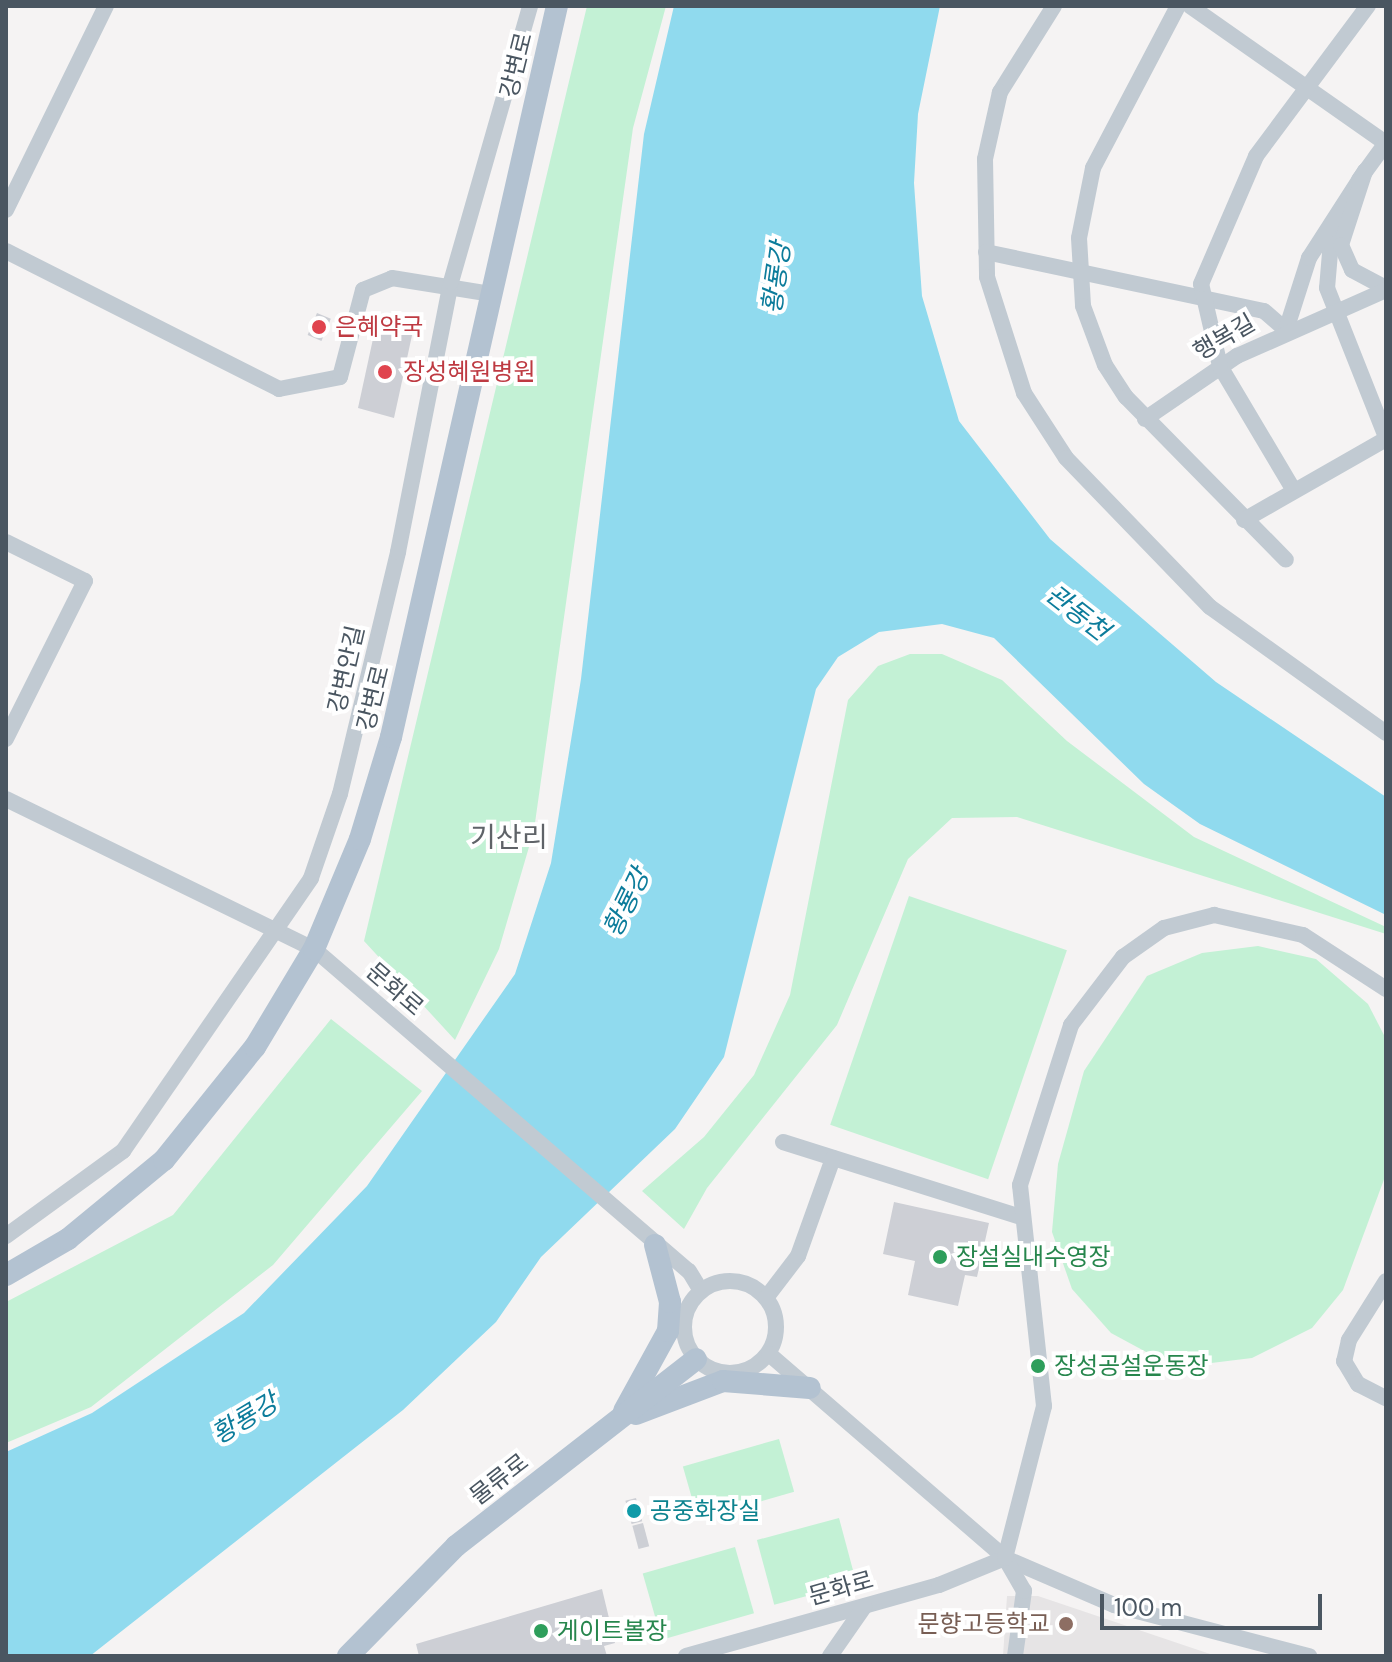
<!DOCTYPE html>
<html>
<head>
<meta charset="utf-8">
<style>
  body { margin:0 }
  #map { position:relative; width:1392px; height:1662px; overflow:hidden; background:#f5f3f3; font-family:"DM Sans","Noto Sans KR",sans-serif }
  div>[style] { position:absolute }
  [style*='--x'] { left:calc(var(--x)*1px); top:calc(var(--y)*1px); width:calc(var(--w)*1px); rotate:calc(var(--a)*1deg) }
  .education>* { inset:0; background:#e6e4e5 }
  .green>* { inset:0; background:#c3f1d5; transform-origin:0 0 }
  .water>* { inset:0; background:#90daee }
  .building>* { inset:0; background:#cdcfd5; transform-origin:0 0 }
  .minor>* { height:16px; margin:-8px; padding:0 8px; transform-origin:8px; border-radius:8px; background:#c1cad2 }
  .minor>.ring { margin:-8px; padding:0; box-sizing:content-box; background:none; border:16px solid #c1cad2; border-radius:50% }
  .major>* { height:22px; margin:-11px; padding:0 11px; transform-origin:11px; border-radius:11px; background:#b3c2d1 }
  .dots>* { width:22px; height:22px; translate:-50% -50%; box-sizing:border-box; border:4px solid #fff; border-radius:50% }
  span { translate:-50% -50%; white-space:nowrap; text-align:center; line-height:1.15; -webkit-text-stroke:8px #fff; paint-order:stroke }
  .street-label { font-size:24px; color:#4a5661 }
  .health-label { font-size:24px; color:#be3a42 }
  .left { translate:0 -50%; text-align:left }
  .leisure-label { font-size:24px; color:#27864d }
  .culture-label { font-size:24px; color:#0d838f }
  .education-label { font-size:24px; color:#785e54 }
  .right { translate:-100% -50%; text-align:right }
  .water-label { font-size:26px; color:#0c7c9b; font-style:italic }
  .quarter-label { font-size:28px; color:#5f6368 }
  .frame { position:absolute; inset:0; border:8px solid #4a5661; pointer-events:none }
  .scale { position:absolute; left:1100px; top:1594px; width:222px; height:36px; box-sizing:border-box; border:4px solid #4a5661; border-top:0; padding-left:10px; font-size:24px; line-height:28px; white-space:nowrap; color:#4a5661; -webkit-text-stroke:6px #fff; paint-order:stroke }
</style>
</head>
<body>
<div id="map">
  <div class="education">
    <div style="clip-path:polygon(1007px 1596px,1038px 1596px,1216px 1656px,1003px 1656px)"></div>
  </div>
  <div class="green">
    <div style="clip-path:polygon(587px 6px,666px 6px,633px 128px,534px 830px,499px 949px,455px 1040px,364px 941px)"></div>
    <div style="clip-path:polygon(910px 654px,942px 654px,1002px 680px,1067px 741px,1194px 837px,1386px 927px,1386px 934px,1017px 817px,952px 818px,908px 859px,837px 1025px,707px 1188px,684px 1229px,642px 1191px,704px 1137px,754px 1075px,790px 995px,848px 700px,878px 666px)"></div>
    <div style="left:909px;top:896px;width:167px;height:242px;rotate:19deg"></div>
    <div style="clip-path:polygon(1258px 946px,1316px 959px,1368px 1004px,1386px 1039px,1386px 1174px,1343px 1290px,1312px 1328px,1252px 1358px,1195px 1365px,1148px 1353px,1111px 1333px,1072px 1289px,1052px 1232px,1058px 1164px,1084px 1071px,1147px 976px,1202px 953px)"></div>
    <div style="clip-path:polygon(331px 1019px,422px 1091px,273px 1265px,91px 1407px,6px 1443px,6px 1302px,173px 1215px)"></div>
    <div style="left:779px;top:1439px;width:55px;height:100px;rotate:74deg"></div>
    <div style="left:839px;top:1518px;width:67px;height:85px;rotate:75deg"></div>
    <div style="left:735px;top:1547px;width:69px;height:96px;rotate:74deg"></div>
  </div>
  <div class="water">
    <div style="clip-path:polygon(674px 6px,940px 6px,918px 114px,914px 183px,922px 296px,959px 421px,1050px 539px,1216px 682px,1386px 797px,1386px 915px,1200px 824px,1144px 784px,994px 638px,942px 624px,879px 632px,838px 657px,816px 689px,724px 1057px,675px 1129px,541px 1257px,496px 1322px,403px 1410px,90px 1656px,6px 1656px,6px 1452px,92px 1413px,244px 1313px,367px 1186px,515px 974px,551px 863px,581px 679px,644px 134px)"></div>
  </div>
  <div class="building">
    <div style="left:317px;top:313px;width:15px;height:24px;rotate:23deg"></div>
    <div style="clip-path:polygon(397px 315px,416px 317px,394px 418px,358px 408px,376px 325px)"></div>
    <div style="clip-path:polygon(894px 1202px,989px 1223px,977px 1277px,965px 1275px,958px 1306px,908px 1295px,915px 1261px,883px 1254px)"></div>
    <div style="left:636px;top:1498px;width:24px;height:11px;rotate:75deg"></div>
    <div style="left:643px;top:1523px;width:24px;height:11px;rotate:75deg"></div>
    <div style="clip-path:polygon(602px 1589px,615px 1643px,604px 1646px,607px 1656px,419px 1656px,416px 1644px)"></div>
  </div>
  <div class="minor">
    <div style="--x:1054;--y:6;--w:102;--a:122.1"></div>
    <div style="--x:1000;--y:92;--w:69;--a:102.6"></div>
    <div style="--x:985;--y:159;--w:118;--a:89"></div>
    <div style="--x:987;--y:277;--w:122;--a:72.3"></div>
    <div style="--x:1024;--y:393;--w:77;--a:57.1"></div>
    <div style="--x:1066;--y:458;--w:207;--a:46"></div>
    <div style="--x:1210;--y:607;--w:216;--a:35.6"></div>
    <div style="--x:1178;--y:6;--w:183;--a:117.7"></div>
    <div style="--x:1093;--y:168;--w:71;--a:101.3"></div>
    <div style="--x:1079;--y:238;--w:68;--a:86.6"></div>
    <div style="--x:1083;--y:306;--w:63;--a:69.6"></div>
    <div style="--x:1105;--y:365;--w:38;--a:57"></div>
    <div style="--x:1126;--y:397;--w:228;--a:45.5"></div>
    <div style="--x:1190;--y:6;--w:239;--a:35"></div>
    <div style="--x:1359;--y:180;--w:46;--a:-53.9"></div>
    <div style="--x:6;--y:210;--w:227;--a:-63.9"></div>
    <div style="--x:1332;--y:229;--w:59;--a:94.8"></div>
    <div style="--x:1327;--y:288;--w:160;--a:68.4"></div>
    <div style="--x:6;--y:251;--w:306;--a:26.8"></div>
    <div style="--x:279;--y:389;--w:62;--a:-11.1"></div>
    <div style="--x:340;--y:377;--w:90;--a:-75.2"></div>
    <div style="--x:363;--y:290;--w:31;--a:-22"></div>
    <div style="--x:392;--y:278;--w:95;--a:9.1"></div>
    <div style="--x:986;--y:252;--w:284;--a:12"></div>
    <div style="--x:1264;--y:311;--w:29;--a:41"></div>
    <div style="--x:1286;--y:330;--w:76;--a:-72.3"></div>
    <div style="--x:1309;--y:258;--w:103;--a:-57.2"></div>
    <div style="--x:1365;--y:171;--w:78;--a:108"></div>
    <div style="--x:1341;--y:245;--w:27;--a:66"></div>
    <div style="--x:1352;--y:270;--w:38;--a:28"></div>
    <div style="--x:1145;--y:419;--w:112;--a:-34.4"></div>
    <div style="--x:1237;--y:356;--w:163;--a:-23.9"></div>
    <div style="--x:1293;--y:489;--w:143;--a:-120.7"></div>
    <div style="--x:1220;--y:366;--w:84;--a:-103"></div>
    <div style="--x:1201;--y:284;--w:139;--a:-66.7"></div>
    <div style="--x:1256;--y:156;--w:187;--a:-53.3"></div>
    <div style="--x:1244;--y:520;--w:163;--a:-29.7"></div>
    <div style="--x:6;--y:542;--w:88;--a:26.3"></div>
    <div style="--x:85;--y:581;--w:177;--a:116.6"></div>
    <div style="--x:6;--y:799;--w:343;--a:26"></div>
    <div style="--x:314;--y:949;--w:494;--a:40.7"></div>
    <div style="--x:689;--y:1271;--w:23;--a:59"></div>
    <div style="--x:783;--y:1142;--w:250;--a:17.5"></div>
    <div style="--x:6;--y:1236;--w:145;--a:-36"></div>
    <div style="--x:123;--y:1151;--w:331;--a:-55.4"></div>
    <div style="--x:311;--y:878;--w:89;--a:-71"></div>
    <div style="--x:340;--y:794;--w:249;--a:-76.5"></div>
    <div style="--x:398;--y:552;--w:275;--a:-78.9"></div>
    <div style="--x:451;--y:282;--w:287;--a:-74"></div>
    <div class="ring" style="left:684px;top:1281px;width:76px;height:76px"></div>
    <div style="--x:1386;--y:1281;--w:70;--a:122.1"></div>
    <div style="--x:1349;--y:1340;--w:22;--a:103"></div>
    <div style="--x:1344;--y:1361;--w:27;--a:59"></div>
    <div style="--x:1358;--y:1384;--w:31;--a:27"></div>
    <div style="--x:766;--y:1298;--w:53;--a:-52.7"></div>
    <div style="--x:798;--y:1256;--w:104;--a:-70.3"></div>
    <div style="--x:769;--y:1354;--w:312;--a:40.8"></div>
    <div style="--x:1005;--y:1558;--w:119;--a:23.3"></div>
    <div style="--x:1114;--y:1605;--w:202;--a:14.7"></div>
    <div style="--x:686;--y:1656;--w:263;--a:-15.7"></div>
    <div style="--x:939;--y:1585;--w:71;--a:-22.2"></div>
    <div style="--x:830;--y:1656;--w:60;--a:-55.2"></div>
    <div style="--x:1015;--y:1656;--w:66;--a:-82.1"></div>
    <div style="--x:1024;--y:1591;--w:38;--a:-120"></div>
    <div style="--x:1005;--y:1558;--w:157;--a:-75.6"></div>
    <div style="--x:1044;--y:1406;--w:222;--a:-96.2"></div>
    <div style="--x:1020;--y:1185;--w:168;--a:-72.3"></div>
    <div style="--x:1071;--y:1025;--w:86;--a:-52.6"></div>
    <div style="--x:1123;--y:957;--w:50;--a:-35.3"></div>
    <div style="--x:1164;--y:928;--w:52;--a:-14.6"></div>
    <div style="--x:1214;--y:915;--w:91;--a:12.7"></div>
    <div style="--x:1303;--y:935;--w:99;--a:33"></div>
  </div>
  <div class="major">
    <div style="--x:6;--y:1275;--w:72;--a:-30.1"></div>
    <div style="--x:68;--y:1239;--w:124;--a:-39.5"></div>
    <div style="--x:164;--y:1160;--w:145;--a:-51.2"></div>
    <div style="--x:255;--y:1047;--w:114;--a:-59"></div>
    <div style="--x:314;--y:949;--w:119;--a:-67.3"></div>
    <div style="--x:360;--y:839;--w:107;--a:-73.1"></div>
    <div style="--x:391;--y:737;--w:750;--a:-77.21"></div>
    <div style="--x:624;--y:1411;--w:91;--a:-61.2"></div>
    <div style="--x:668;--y:1331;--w:29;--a:-86"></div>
    <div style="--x:670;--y:1302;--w:59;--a:-104.7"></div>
    <div style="--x:636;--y:1414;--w:93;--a:-20.8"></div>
    <div style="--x:723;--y:1381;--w:87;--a:4.6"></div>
    <div style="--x:348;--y:1656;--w:154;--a:-45.5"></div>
    <div style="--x:456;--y:1546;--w:304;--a:-37.9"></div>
  </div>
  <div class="dots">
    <div style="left:319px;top:327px;background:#e0444e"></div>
    <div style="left:385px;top:372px;background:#e0444e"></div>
    <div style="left:940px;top:1257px;background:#2e9e5b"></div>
    <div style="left:1038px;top:1366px;background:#2e9e5b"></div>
    <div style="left:634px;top:1511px;background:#0f9aa8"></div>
    <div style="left:1066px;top:1624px;background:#8d6e63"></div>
    <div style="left:541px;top:1631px;background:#2e9e5b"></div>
  </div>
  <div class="street-label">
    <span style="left:516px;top:65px;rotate:-76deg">강변로</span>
    <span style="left:1224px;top:337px;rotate:-30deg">행복길</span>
    <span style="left:346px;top:669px;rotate:-77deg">강변안길</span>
    <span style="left:373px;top:698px;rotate:-76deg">강변로</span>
    <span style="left:395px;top:989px;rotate:41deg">문화로</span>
    <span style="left:499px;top:1479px;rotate:-38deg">물류로</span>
    <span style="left:841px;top:1588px;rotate:-16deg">문화로</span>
  </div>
  <div class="health-label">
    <span class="left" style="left:335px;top:327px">은혜약국</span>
    <span class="left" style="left:403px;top:372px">장성혜원병원</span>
  </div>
  <div class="leisure-label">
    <span class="left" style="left:956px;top:1257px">장설실내수영장</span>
    <span class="left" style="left:1054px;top:1366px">장성공설운동장</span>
    <span class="left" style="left:557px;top:1631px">게이트볼장</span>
  </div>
  <div class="culture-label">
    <span class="left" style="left:650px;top:1511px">공중화장실</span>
  </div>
  <div class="education-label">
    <span class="right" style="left:1050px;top:1624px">문향고등학교</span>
  </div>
  <div class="water-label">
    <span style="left:777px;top:278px;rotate:-82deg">황룡강</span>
    <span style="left:1077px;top:613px;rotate:38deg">관동천</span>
    <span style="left:627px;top:903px;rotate:-64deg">황룡강</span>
    <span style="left:245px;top:1419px;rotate:-31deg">황룡강</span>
  </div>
  <div class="quarter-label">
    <span style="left:509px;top:838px">기산리</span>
  </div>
  <div class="frame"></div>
  <div class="scale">100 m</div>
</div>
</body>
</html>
